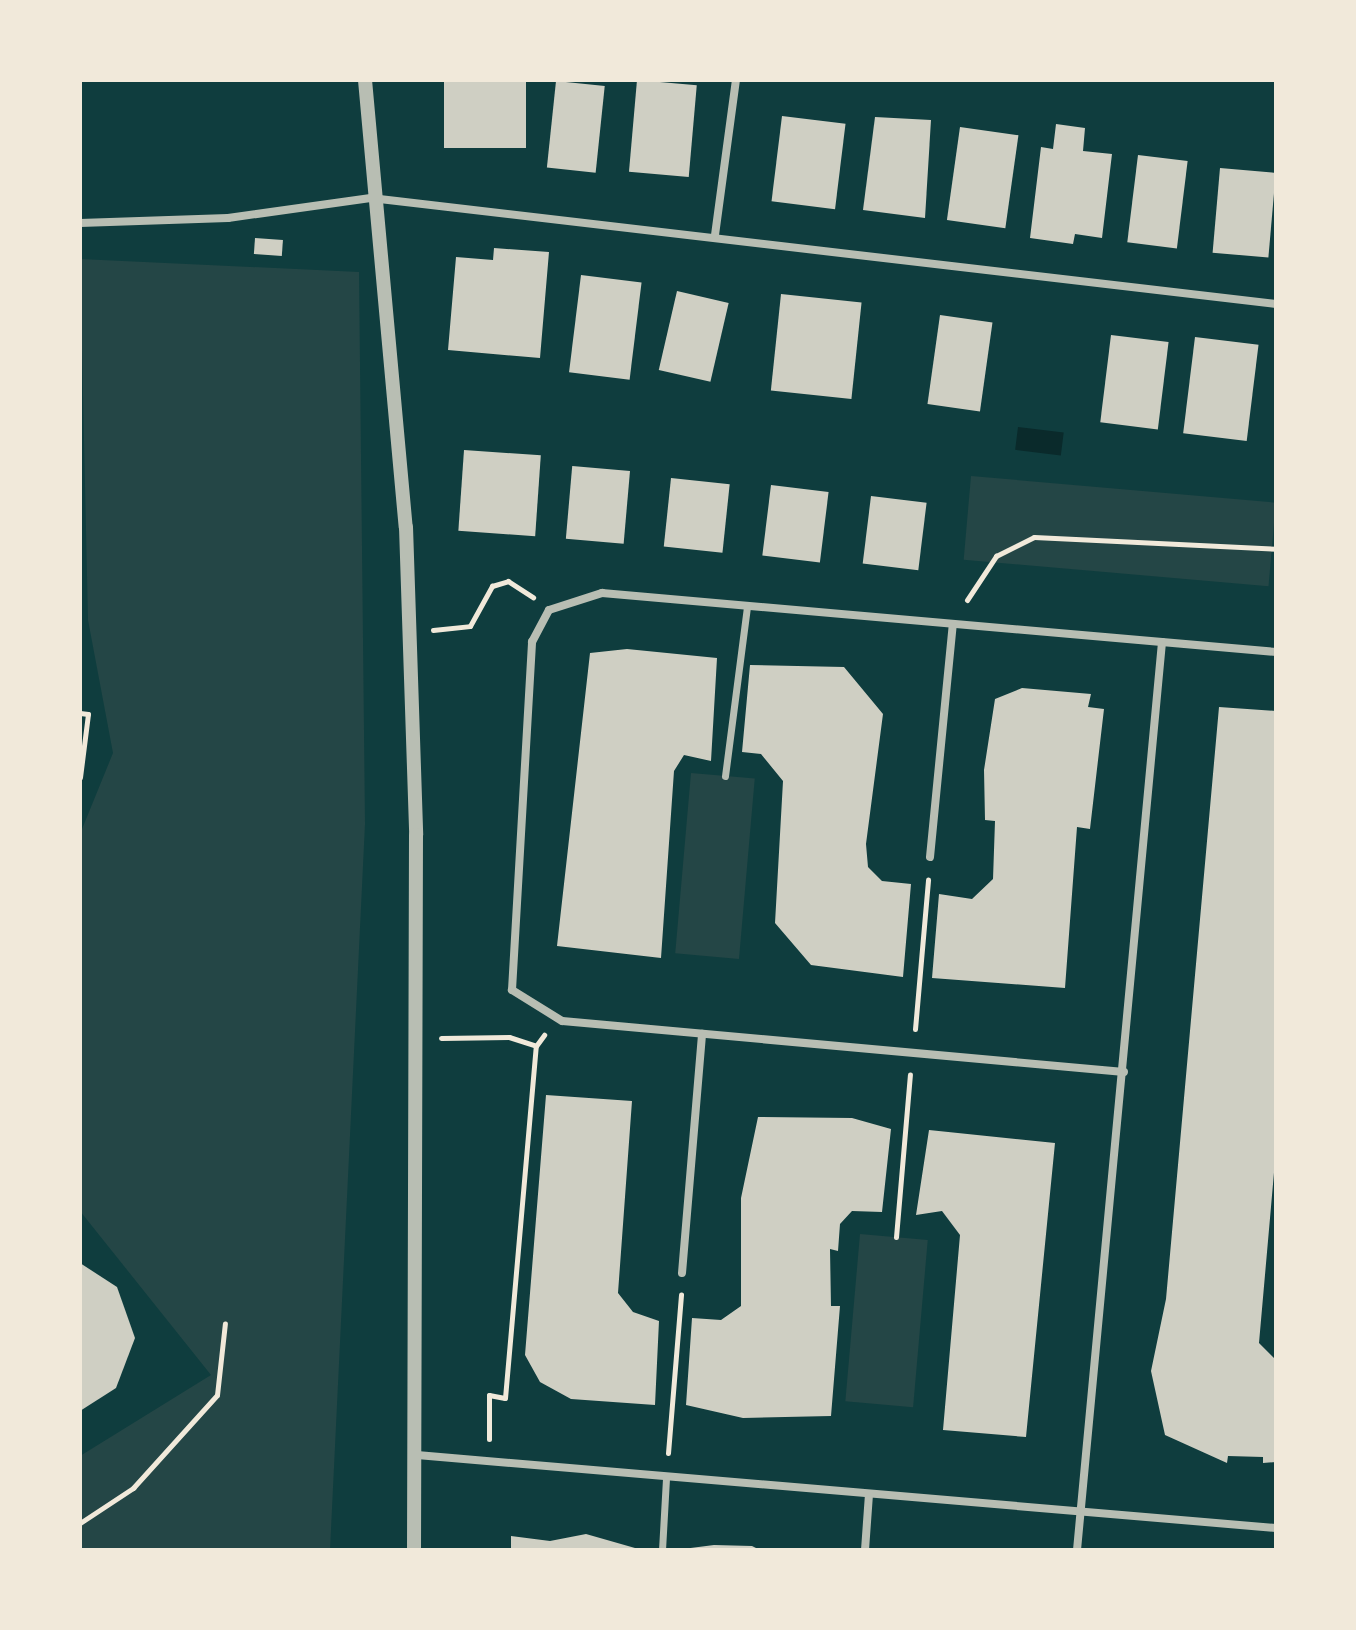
<!DOCTYPE html>
<html>
<head>
<meta charset="utf-8">
<style>
  body { margin:0 }
  #map { position:relative; width:1356px; height:1630px; overflow:hidden; background:#0f3d3e; font-family:"Roboto Condensed",sans-serif }
  div>[style] { position:absolute }
  [style*='--x'] { left:calc(var(--x)*1px); top:calc(var(--y)*1px); width:calc(var(--w)*1px); rotate:calc(var(--a)*1deg) }
  .green>* { inset:0; background:#244646; transform-origin:0 0 }
  .water>* { inset:0; background:#0a2a2b; transform-origin:0 0 }
  .building>* { inset:0; background:#cfcfc3; transform-origin:0 0 }
  .path>* { height:5px; margin:-2.5px; padding:0 2.5px; transform-origin:2.5px; border-radius:2.5px; background:#f1e9da }
  .pedestrian>* { height:7px; margin:-3.5px; padding:0 3.5px; transform-origin:3.5px; border-radius:3.5px; background:#b8beb3 }
  .minor>* { height:8px; margin:-4px; padding:0 4px; transform-origin:4px; border-radius:4px; background:#b8beb3 }
  .tertiary>* { height:14px; margin:-7px; padding:0 7px; transform-origin:7px; border-radius:7px; background:#b8beb3 }
  span { translate:-50% -50%; white-space:nowrap; text-align:center; line-height:1.15; -webkit-text-stroke:8px #f1e9da; paint-order:stroke }
  .frame { position:absolute; inset:0; border:82px solid #f1e9da; pointer-events:none }
</style>
</head>
<body>
<div id="map">
  <div class="green">
    <div style="clip-path:polygon(80px 259px,359px 272px,365px 824px,330px 1550px,80px 1550px,80px 1456px,211px 1375px,80px 1211px,80px 834px,113px 753px,88px 620px)"></div>
    <div style="left:971px;top:476px;width:306px;height:84px;rotate:5deg"></div>
    <div style="left:691px;top:773px;width:64px;height:181px;rotate:5deg"></div>
    <div style="left:860px;top:1234px;width:68px;height:168px;rotate:5deg"></div>
  </div>
  <div class="water">
    <div style="left:1018px;top:427px;width:46px;height:23px;rotate:7deg"></div>
  </div>
  <div class="building">
    <div style="left:444px;top:80px;width:82px;height:68px"></div>
    <div style="left:637px;top:80px;width:60px;height:92px;rotate:5deg"></div>
    <div style="left:556px;top:81px;width:49px;height:87px;rotate:6deg"></div>
    <div style="left:782px;top:116px;width:64px;height:86px;rotate:7deg"></div>
    <div style="clip-path:polygon(875px 117px,931px 120px,925px 218px,863px 210px)"></div>
    <div style="clip-path:polygon(1056px 124px,1085px 128px,1083px 151px,1112px 154px,1102px 238px,1075px 234px,1073px 244px,1030px 238px,1041px 147px,1053px 149px)"></div>
    <div style="left:960px;top:127px;width:59px;height:94px;rotate:8deg"></div>
    <div style="left:1138px;top:155px;width:50px;height:88px;rotate:7deg"></div>
    <div style="left:1220px;top:168px;width:56px;height:85px;rotate:5deg"></div>
    <div style="left:255px;top:238px;width:28px;height:16px;rotate:4deg"></div>
    <div style="clip-path:polygon(494px 248px,549px 252px,540px 358px,448px 350px,456px 257px,493px 260px)"></div>
    <div style="left:581px;top:275px;width:61px;height:98px;rotate:7deg"></div>
    <div style="left:677px;top:291px;width:53px;height:81px;rotate:13deg"></div>
    <div style="left:781px;top:294px;width:81px;height:97px;rotate:6deg"></div>
    <div style="left:940px;top:315px;width:53px;height:90px;rotate:8deg"></div>
    <div style="left:1111px;top:335px;width:58px;height:88px;rotate:7deg"></div>
    <div style="left:1195px;top:337px;width:64px;height:97px;rotate:7deg"></div>
    <div style="left:464px;top:450px;width:77px;height:81px;rotate:4deg"></div>
    <div style="left:630px;top:471px;width:73px;height:58px;rotate:95deg"></div>
    <div style="left:671px;top:478px;width:59px;height:69px;rotate:6deg"></div>
    <div style="left:771px;top:485px;width:58px;height:71px;rotate:7deg"></div>
    <div style="left:871px;top:496px;width:56px;height:68px;rotate:7deg"></div>
    <div style="clip-path:polygon(627px 649px,717px 658px,711px 761px,684px 755px,674px 771px,661px 958px,557px 946px,590px 653px)"></div>
    <div style="clip-path:polygon(750px 665px,844px 667px,883px 714px,866px 844px,868px 867px,882px 881px,911px 884px,903px 977px,811px 965px,775px 923px,783px 781px,761px 754px,742px 752px)"></div>
    <div style="clip-path:polygon(1022px 688px,1091px 694px,1088px 707px,1104px 709px,1090px 829px,1077px 827px,1065px 988px,932px 978px,939px 894px,972px 899px,993px 879px,995px 821px,985px 820px,984px 770px,995px 699px)"></div>
    <div style="clip-path:polygon(1219px 707px,1276px 711px,1276px 1150px,1259px 1343px,1276px 1360px,1276px 1462px,1263px 1463px,1263px 1457px,1228px 1456px,1227px 1463px,1165px 1435px,1151px 1371px,1166px 1299px)"></div>
    <div style="clip-path:polygon(546px 1095px,632px 1101px,618px 1293px,633px 1312px,659px 1321px,655px 1405px,571px 1399px,540px 1382px,525px 1355px)"></div>
    <div style="clip-path:polygon(758px 1117px,852px 1118px,891px 1129px,882px 1212px,852px 1211px,840px 1224px,838px 1251px,830px 1249px,831px 1306px,840px 1306px,831px 1416px,743px 1418px,686px 1405px,692px 1318px,721px 1320px,741px 1306px,741px 1198px)"></div>
    <div style="clip-path:polygon(929px 1130px,1055px 1143px,1026px 1437px,943px 1430px,960px 1235px,942px 1211px,916px 1215px)"></div>
    <div style="clip-path:polygon(80px 1263px,117px 1287px,135px 1338px,116px 1388px,80px 1411px)"></div>
    <div style="clip-path:polygon(586px 1534px,642px 1550px,511px 1550px,511px 1536px,550px 1541px)"></div>
    <div style="clip-path:polygon(714px 1545px,752px 1546px,760px 1550px,675px 1550px)"></div>
  </div>
  <div class="path">
    <div style="--x:967;--y:600;--w:53;--a:-56.6"></div>
    <div style="--x:996;--y:556;--w:42;--a:-26.6"></div>
    <div style="--x:1034;--y:537;--w:242;--a:2.8"></div>
    <div style="--x:433;--y:630;--w:37;--a:-6"></div>
    <div style="--x:470;--y:626;--w:46;--a:-61.2"></div>
    <div style="--x:492;--y:586;--w:17;--a:-17"></div>
    <div style="--x:508;--y:581;--w:30;--a:33"></div>
    <div style="--x:80;--y:713;--w:8;--a:7"></div>
    <div style="--x:88;--y:714;--w:64;--a:97.2"></div>
    <div style="--x:915;--y:1029;--w:150;--a:-85"></div>
    <div style="--x:441;--y:1038;--w:68;--a:-0.8"></div>
    <div style="--x:509;--y:1037;--w:28;--a:18"></div>
    <div style="--x:536;--y:1046;--w:14;--a:-54"></div>
    <div style="--x:896;--y:1237;--w:163;--a:-85.1"></div>
    <div style="--x:489;--y:1439;--w:44;--a:-90"></div>
    <div style="--x:489;--y:1395;--w:16;--a:11"></div>
    <div style="--x:505;--y:1398;--w:353;--a:-85"></div>
    <div style="--x:668;--y:1453;--w:159;--a:-85.3"></div>
    <div style="--x:80;--y:1523;--w:64;--a:-33.4"></div>
    <div style="--x:133;--y:1488;--w:125;--a:-47.9"></div>
    <div style="--x:217;--y:1395;--w:72;--a:-83.7"></div>
  </div>
  <div class="pedestrian">
    <div style="--x:725;--y:776;--w:171;--a:-82.6"></div>
    <div style="--x:662;--y:1550;--w:72;--a:-86.8"></div>
  </div>
  <div class="minor">
    <div style="--x:80;--y:223;--w:148;--a:-1.9"></div>
    <div style="--x:228;--y:218;--w:144;--a:-8"></div>
    <div style="--x:371;--y:198;--w:911;--a:6.68"></div>
    <div style="--x:715;--y:235;--w:156;--a:-82.3"></div>
    <div style="--x:930;--y:857;--w:234;--a:-84.4"></div>
    <div style="--x:1124;--y:1072;--w:564;--a:-174.81"></div>
    <div style="--x:562;--y:1021;--w:59;--a:-148.2"></div>
    <div style="--x:512;--y:990;--w:349;--a:-86.7"></div>
    <div style="--x:532;--y:642;--w:36;--a:-62"></div>
    <div style="--x:549;--y:610;--w:56;--a:-17.8"></div>
    <div style="--x:602;--y:593;--w:677;--a:5"></div>
    <div style="--x:682;--y:1273;--w:240;--a:-85.2"></div>
    <div style="--x:417;--y:1455;--w:862;--a:4.86"></div>
    <div style="--x:865;--y:1550;--w:56;--a:-85.9"></div>
    <div style="--x:1077;--y:1550;--w:912;--a:-84.65"></div>
  </div>
  <div class="tertiary">
    <div style="--x:365;--y:80;--w:449;--a:84.8"></div>
    <div style="--x:406;--y:527;--w:308;--a:88.1"></div>
    <div style="--x:416;--y:835;--w:715;--a:90.16"></div>
  </div>
  <div class="frame"></div>
</div>
</body>
</html>
